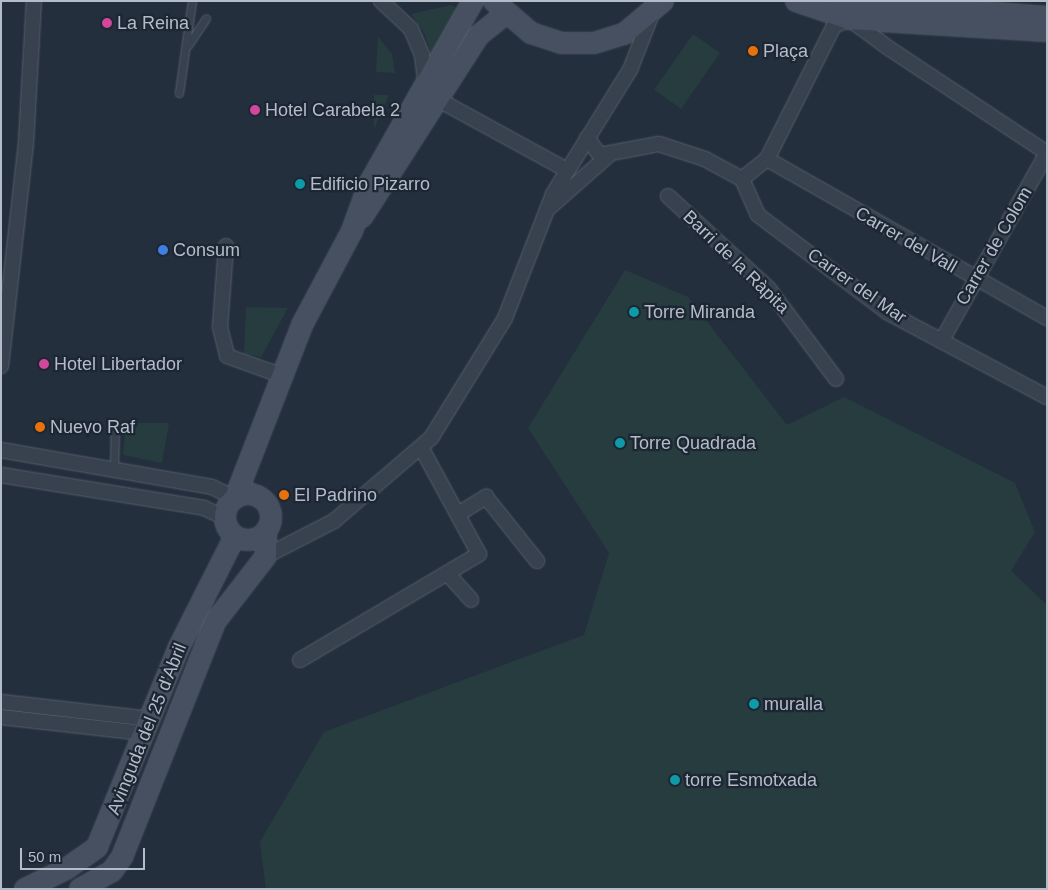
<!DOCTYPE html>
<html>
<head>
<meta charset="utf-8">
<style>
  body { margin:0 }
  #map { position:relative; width:1048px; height:890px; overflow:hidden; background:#242f3e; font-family:Helvetica,sans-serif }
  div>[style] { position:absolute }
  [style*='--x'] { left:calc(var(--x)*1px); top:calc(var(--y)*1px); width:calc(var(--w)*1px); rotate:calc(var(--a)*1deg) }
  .green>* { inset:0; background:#263c3f; transform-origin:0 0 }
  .roads { filter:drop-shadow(0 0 1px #565f6c) drop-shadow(0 0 1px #565f6c) }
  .lane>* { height:7px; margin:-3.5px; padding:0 3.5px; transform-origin:3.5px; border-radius:3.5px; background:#38414e }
  .street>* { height:14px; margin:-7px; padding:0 7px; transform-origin:7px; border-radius:7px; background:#38414e }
  .secondary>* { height:20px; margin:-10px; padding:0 10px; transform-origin:10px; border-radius:10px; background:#465061 }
  .secondary>.ring { margin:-10px; padding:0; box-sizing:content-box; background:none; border:20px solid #465061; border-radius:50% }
  .dots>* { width:14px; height:14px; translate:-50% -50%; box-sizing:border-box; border:2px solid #1d2633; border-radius:50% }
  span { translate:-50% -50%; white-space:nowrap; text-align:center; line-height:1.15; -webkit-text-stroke:4.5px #1d2633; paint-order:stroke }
  .poi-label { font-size:18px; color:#b4bcc9 }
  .left { translate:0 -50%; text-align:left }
  .street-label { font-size:18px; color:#b4bcc9 }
  .frame { position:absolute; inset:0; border:2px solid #b4bcc9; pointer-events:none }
  .scale { position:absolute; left:20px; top:848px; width:125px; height:22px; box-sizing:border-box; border:2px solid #b4bcc9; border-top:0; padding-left:6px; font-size:15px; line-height:18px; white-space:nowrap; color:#b4bcc9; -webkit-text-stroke:4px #1d2633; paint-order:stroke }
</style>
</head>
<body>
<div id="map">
  <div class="green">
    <div style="clip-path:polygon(451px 5px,461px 10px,432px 56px,424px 32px,411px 14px)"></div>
    <div style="left:693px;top:34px;width:33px;height:68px;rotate:35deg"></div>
    <div style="clip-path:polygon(378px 37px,392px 54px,395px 73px,376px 72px)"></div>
    <div style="clip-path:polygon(374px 95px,389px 95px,374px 129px)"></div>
    <div style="clip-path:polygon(625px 270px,688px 297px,787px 425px,844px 397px,1015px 483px,1035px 532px,1011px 571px,1047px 605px,1047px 889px,266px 889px,260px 842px,324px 732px,584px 635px,609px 553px,528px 428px)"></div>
    <div style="clip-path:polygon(246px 307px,288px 308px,261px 357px,244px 354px)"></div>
    <div style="clip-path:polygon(126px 423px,169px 423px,162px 463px,123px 455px)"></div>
  </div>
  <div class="roads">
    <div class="lane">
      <div style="--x:188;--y:45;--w:32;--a:-56"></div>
      <div style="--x:179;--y:93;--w:93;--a:-82"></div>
      <div style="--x:114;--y:470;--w:47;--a:-88.8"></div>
    </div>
    <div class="street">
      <div style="--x:381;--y:1;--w:41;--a:43"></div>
      <div style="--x:411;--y:29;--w:28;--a:67"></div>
      <div style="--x:422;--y:55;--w:25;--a:83"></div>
      <div style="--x:439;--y:100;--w:146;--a:28.7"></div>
      <div style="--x:587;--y:138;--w:21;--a:53"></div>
      <div style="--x:600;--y:155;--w:60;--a:-10.6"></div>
      <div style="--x:659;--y:144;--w:48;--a:18.1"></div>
      <div style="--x:705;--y:159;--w:42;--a:28.4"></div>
      <div style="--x:767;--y:159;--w:322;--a:29.6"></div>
      <div style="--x:742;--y:179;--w:32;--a:-39"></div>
      <div style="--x:767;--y:159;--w:149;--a:-63.3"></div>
      <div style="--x:834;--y:26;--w:17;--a:-25"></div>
      <div style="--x:849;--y:19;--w:51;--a:36.2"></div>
      <div style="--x:890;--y:49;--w:188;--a:33.5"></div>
      <div style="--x:1047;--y:153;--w:214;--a:119.3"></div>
      <div style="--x:742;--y:179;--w:39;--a:66"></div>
      <div style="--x:758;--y:215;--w:161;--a:36.9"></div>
      <div style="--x:887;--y:312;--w:181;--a:28"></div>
      <div style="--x:668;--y:196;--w:137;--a:42.6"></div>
      <div style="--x:769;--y:289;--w:112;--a:53.3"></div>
      <div style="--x:550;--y:207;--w:79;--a:-41.4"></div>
      <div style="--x:226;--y:246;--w:81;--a:94.2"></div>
      <div style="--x:220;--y:327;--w:30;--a:76"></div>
      <div style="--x:227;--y:356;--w:59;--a:19.7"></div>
      <div style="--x:1;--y:366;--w:224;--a:-83.6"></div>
      <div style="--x:26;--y:143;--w:142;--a:-86.8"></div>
      <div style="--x:1;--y:450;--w:214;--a:9.9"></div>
      <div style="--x:212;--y:487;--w:25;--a:26"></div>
      <div style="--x:1;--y:475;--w:206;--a:9.2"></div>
      <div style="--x:204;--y:508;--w:23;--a:25"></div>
      <div style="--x:460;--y:513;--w:31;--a:-32"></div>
      <div style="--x:486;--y:497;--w:82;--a:51.4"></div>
      <div style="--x:266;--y:556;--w:76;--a:-27.2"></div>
      <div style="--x:334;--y:521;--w:128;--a:-40.6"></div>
      <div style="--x:431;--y:438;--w:141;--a:-58.3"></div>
      <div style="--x:505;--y:318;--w:133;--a:-68.8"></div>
      <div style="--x:553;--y:194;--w:146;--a:-58.2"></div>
      <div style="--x:630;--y:70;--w:58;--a:-68.7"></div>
      <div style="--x:447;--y:573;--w:36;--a:48"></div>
      <div style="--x:300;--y:660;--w:208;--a:-30.6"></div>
      <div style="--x:479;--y:554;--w:119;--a:-118.5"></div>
      <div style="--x:1;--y:702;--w:150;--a:6.5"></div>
      <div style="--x:1;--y:717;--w:144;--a:6.4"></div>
    </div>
    <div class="secondary">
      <div style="--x:494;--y:1;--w:49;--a:40.9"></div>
      <div style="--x:531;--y:33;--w:32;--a:18"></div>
      <div style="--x:561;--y:43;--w:33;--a:0"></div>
      <div style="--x:594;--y:43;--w:31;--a:-17"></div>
      <div style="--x:624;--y:34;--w:51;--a:-40.2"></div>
      <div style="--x:796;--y:1;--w:56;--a:18.8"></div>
      <div style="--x:849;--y:19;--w:198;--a:3.5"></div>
      <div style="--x:835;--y:1;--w:213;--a:4.3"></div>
      <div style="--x:362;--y:217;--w:215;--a:-57.3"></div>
      <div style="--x:478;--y:36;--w:35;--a:-39"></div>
      <div class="ring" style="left:225px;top:494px;width:26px;height:26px"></div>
      <div style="--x:235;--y:498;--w:186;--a:-68.8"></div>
      <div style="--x:302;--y:325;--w:106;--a:-62"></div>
      <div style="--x:352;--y:231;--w:50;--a:-70.1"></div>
      <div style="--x:369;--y:184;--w:210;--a:-60.4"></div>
      <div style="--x:25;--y:889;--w:46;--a:-26"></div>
      <div style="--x:66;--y:869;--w:38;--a:-35"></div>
      <div style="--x:97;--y:847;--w:216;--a:-67.7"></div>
      <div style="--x:179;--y:647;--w:124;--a:-63.2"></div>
      <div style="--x:80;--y:889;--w:37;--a:-29"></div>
      <div style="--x:112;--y:871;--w:17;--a:-54"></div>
      <div style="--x:122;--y:857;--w:253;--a:-68.4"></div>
      <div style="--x:215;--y:622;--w:83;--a:-52.3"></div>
      <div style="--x:266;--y:556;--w:25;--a:-90"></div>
    </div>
  </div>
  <div class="dots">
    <div style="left:107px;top:23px;background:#d1479c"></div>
    <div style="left:753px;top:51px;background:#e8710a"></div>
    <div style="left:255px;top:110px;background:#d1479c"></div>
    <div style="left:300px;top:184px;background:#0f9aa8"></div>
    <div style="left:163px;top:250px;background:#3f7fe0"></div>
    <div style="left:634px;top:312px;background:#0f9aa8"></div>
    <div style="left:44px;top:364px;background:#d1479c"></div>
    <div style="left:40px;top:427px;background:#e8710a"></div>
    <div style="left:620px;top:443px;background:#0f9aa8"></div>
    <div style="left:284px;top:495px;background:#e8710a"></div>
    <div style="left:754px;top:704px;background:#0f9aa8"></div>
    <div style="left:675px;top:780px;background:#0f9aa8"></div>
  </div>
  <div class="poi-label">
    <span class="left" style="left:117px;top:23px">La Reina</span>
    <span class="left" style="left:763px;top:51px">Plaça</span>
    <span class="left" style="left:265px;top:110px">Hotel Carabela 2</span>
    <span class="left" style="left:310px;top:184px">Edificio Pizarro</span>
    <span class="left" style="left:173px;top:250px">Consum</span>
    <span class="left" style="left:644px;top:312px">Torre Miranda</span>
    <span class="left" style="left:54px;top:364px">Hotel Libertador</span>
    <span class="left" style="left:50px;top:427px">Nuevo Raf</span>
    <span class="left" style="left:630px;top:443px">Torre Quadrada</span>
    <span class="left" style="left:294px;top:495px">El Padrino</span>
    <span class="left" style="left:764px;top:704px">muralla</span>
    <span class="left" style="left:685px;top:780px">torre Esmotxada</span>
  </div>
  <div class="street-label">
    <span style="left:906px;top:240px;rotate:30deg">Carrer del Vall</span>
    <span style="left:994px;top:246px;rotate:-60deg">Carrer de Colom</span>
    <span style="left:736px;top:262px;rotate:44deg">Barri de la Ràpita</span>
    <span style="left:857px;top:286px;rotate:35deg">Carrer del Mar</span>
    <span style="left:147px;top:729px;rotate:-68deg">Avinguda del 25 d'Abril</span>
  </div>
  <div class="frame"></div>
  <div class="scale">50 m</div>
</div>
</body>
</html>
